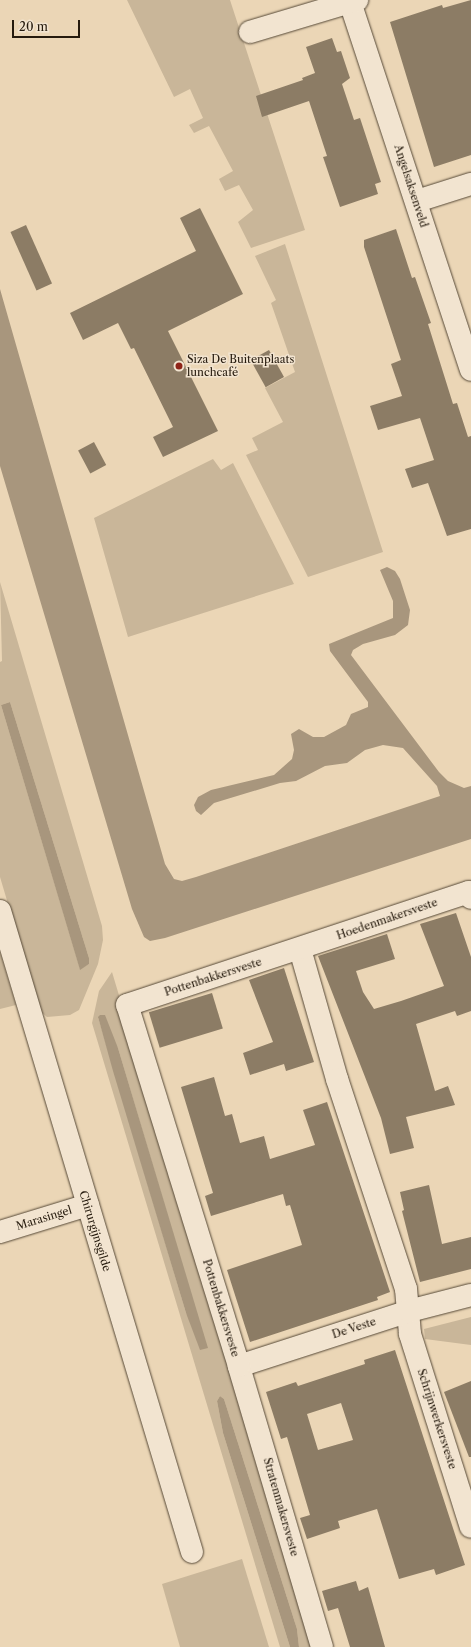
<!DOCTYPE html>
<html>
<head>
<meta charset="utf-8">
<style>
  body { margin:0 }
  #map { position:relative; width:471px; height:1647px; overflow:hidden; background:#ebd6b6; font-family:"Libre Caslon Text",serif }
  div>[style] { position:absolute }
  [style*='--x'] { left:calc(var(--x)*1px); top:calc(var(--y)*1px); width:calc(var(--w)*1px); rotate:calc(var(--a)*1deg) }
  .green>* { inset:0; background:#c9b699 }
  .water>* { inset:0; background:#a8967d }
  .building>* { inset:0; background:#8c7c65; transform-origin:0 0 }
  .roads { filter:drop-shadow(0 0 1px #564937) drop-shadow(0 0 1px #564937) }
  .street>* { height:22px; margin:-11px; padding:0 11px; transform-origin:11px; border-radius:11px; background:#f2e4d0 }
  .dots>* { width:11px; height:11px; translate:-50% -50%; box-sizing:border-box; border:2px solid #f2e4d0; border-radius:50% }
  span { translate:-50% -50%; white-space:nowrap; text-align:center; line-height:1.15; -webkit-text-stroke:3px #f2e4d0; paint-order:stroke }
  .street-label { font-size:11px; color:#251a0d }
  .poi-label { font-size:11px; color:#251a0d }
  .left { translate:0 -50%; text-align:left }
  .scale { position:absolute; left:12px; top:20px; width:68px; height:18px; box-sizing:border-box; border:2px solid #251a0d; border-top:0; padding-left:5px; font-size:12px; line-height:14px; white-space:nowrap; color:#251a0d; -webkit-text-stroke:3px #f2e4d0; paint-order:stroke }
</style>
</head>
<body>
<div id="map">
  <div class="green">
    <div style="clip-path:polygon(127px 0,230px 0,305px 230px,251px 248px,238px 222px,253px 210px,239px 185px,225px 191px,219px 179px,233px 171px,209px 126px,194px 133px,189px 125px,203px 118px,190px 89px,174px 97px)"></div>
    <div style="clip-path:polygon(285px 244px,383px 552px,308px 577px,246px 455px,258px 450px,252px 438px,283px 422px,265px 388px,295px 372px,271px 303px,276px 300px,255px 256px)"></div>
    <div style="clip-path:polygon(213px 459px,221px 470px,233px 463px,294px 584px,128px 637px,94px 518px)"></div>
    <div style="clip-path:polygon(evenodd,0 582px,102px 926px,103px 940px,98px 964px,79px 1010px,70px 1015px,47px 1017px,40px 1011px,0 877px,0 662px,2px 661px,0 582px,10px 702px,89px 958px,89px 964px,80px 969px,1px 705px,10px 702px)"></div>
    <div style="clip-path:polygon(0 952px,16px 1005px,0 1009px)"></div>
    <div style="clip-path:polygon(evenodd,112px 972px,315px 1647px,299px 1647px,297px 1629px,224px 1399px,220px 1396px,217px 1401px,223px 1433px,290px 1647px,280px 1647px,92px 1023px,99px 991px,112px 972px,98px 1017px,118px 1048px,207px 1348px,186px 1313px,98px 1017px)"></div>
    <div style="clip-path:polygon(471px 1317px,471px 1345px,425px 1339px,424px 1329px)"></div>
    <div style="clip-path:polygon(242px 1559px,269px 1647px,180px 1647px,162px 1584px)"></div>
  </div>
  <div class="water">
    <div style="clip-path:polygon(0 289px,165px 864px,174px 879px,182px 881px,196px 877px,440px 796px,437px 786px,403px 748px,383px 745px,365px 750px,347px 763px,325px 766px,296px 781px,280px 783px,214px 803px,201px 815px,196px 811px,194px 805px,198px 797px,211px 790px,274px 775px,292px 759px,294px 750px,291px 734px,299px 729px,313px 737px,324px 737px,346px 725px,351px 714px,368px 707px,368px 702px,330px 651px,329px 644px,393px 618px,393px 601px,380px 570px,387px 567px,395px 571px,400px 579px,410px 610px,408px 625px,395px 635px,363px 644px,353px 650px,351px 655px,439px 772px,448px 781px,464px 788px,471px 786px,471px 839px,165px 938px,150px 941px,144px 937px,132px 909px,0 466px)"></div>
    <div style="clip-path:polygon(10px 702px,89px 958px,89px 964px,80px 970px,1px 705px)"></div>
    <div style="clip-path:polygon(100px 1015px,105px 1015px,118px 1048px,208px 1348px,200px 1350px,186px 1313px,113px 1071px,98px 1017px)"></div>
    <div style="clip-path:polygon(220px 1396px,224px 1399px,297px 1629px,299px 1647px,290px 1647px,223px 1433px,217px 1401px)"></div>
  </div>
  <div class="building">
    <div style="clip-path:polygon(471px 0,471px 155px,434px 167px,390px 22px,442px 5px,443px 8px)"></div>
    <div style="clip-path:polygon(332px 38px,337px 52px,341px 51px,350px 78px,342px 84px,354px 120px,360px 118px,381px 182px,375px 184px,378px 194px,340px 207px,323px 157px,327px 156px,309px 101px,262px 117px,256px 96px,303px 80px,302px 78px,315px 73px,306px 47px)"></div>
    <div style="clip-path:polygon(200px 208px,243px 294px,168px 331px,218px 431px,163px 457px,153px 437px,173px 427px,134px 348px,131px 349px,118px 323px,83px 340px,70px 313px,196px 251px,180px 218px)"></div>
    <div style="left:26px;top:225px;width:64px;height:17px;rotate:66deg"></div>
    <div style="clip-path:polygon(396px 229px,412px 278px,415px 277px,431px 323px,428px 324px,453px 404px,457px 403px,468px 437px,471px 436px,471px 529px,447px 536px,428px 483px,412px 488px,405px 469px,434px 460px,420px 418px,378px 430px,370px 406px,402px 396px,391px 364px,401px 360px,364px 247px,364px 240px)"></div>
    <div style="left:269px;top:350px;width:31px;height:21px;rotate:61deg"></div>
    <div style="left:94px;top:442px;width:26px;height:18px;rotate:62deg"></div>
    <div style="clip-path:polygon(456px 913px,471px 957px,471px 1011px,457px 1016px,455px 1011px,416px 1024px,435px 1091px,448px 1086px,455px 1105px,406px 1117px,414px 1148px,390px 1154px,381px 1118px,318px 956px,387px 934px,395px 959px,356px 971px,363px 992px,374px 1009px,401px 1001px,444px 986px,420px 924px)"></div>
    <div style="clip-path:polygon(284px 968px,314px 1062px,286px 1071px,284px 1064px,250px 1075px,243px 1053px,273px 1042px,249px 980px)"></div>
    <div style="left:212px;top:993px;width:37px;height:66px;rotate:73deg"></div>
    <div style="clip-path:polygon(214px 1077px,225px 1116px,232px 1114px,240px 1143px,264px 1136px,270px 1159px,315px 1145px,303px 1110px,327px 1102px,390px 1292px,377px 1297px,378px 1300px,250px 1342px,227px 1270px,302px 1245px,290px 1205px,286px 1206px,283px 1194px,211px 1216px,205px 1196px,213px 1193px,181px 1087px)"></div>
    <div style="clip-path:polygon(429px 1185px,442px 1244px,471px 1237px,471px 1269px,420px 1282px,402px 1211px,404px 1210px,400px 1192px)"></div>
    <div style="clip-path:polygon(evenodd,395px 1350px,465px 1565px,436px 1575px,434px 1569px,399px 1579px,377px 1509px,338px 1521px,340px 1528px,307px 1539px,300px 1518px,310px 1515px,287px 1437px,281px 1439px,266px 1392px,296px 1382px,298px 1386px,365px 1364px,364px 1360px,395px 1350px,341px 1403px,353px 1440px,318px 1450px,307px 1414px,341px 1403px)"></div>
    <div style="clip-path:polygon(471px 1381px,471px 1457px,469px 1457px,444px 1392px)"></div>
    <div style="clip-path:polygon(356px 1581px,359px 1591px,368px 1587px,385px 1647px,350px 1647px,338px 1608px,328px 1611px,322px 1591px)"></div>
  </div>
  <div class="roads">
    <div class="street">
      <div style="--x:350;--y:2;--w:387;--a:71.8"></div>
      <div style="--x:250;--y:32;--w:112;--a:-16.7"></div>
      <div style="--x:417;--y:201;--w:57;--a:-17.5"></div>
      <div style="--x:0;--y:911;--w:669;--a:73.33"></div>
      <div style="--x:300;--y:949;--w:135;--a:74.1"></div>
      <div style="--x:337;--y:1079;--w:221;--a:71.8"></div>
      <div style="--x:406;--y:1289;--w:45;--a:84.9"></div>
      <div style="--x:410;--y:1334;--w:202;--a:72.5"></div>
      <div style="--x:0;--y:1232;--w:92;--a:-17.1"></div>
      <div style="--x:239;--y:1366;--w:179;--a:-17.9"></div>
      <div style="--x:409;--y:1311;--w:64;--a:-14.5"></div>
      <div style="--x:322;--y:1647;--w:293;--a:-106.5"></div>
      <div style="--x:239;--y:1366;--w:378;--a:-107.2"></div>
      <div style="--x:127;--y:1005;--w:360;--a:-18.3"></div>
      <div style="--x:469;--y:892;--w:6;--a:72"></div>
    </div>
  </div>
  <div class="dots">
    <div style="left:179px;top:366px;background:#8f2418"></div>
  </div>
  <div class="street-label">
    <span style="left:411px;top:186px;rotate:72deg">Angelsaksenveld</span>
    <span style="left:387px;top:919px;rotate:-19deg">Hoedenmakersveste</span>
    <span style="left:213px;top:977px;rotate:-18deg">Pottenbakkersveste</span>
    <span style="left:44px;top:1218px;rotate:-17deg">Marasingel</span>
    <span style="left:95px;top:1231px;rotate:73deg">Chirurgijnsgilde</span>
    <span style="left:221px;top:1308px;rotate:73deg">Pottenbakkersveste</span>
    <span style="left:354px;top:1328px;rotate:-18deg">De Veste</span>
    <span style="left:437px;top:1419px;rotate:72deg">Schrijnwerkersveste</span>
    <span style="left:281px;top:1507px;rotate:74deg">Stratenmakersveste</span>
  </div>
  <div class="poi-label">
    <span class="left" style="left:187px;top:366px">Siza De Buitenplaats<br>lunchcafé</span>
  </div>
  <div class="scale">20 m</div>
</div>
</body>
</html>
